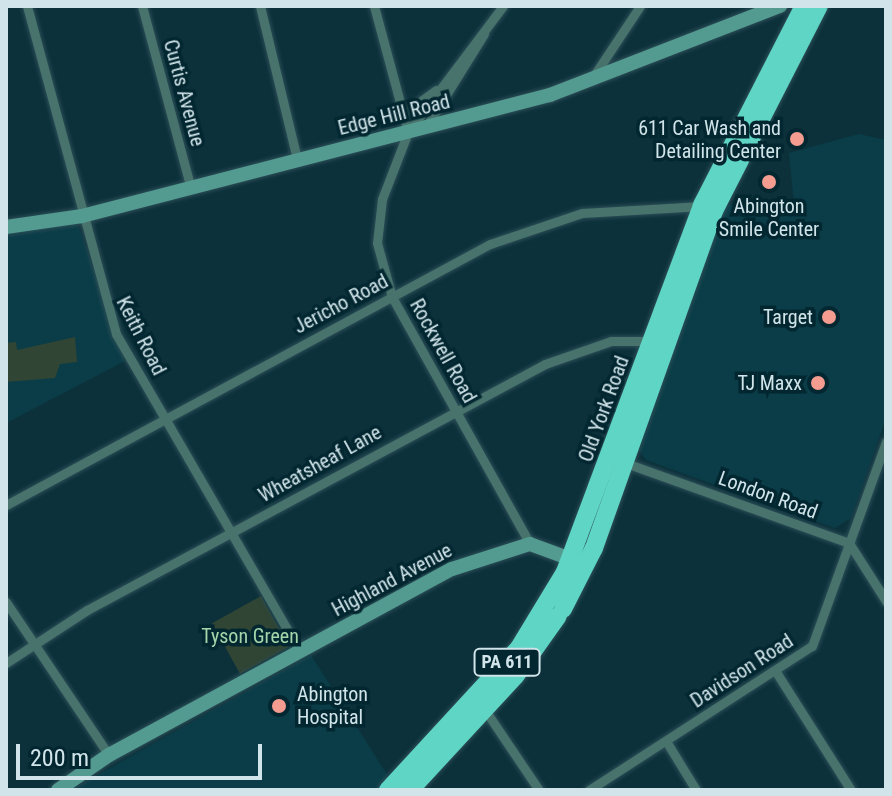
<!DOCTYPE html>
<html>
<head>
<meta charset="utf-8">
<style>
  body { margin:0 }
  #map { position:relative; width:892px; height:796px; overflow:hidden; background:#0c313b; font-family:"Roboto Condensed",sans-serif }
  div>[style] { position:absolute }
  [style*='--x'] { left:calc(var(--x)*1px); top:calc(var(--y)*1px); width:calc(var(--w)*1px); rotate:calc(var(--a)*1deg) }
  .built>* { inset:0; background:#0a3d48 }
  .green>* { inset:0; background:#304534; transform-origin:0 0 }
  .roads { filter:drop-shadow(0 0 2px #2c4e57) drop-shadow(0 0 2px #2c4e57) }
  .street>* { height:9px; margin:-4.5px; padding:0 4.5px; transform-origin:4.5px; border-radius:4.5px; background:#48736c }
  .secondary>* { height:14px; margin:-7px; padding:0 7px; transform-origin:7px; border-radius:7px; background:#539b90 }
  .highway>* { height:18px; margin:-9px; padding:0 9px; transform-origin:9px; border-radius:9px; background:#5fd5c5 }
  .dots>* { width:22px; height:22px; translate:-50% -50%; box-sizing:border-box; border:4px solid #022730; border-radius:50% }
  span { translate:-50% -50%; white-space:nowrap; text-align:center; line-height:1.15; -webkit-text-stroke:7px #022730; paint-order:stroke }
  .shield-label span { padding:2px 6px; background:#022730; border:2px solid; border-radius:6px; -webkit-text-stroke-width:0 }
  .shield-label { font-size:18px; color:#d1e4ea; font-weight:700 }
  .street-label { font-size:20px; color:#d1e4ea }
  .poi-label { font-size:20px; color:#d1e4ea }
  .right { translate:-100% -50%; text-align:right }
  .left { translate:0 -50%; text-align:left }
  .park-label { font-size:20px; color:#a4d6ac }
  .frame { position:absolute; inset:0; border:8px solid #d1e4ea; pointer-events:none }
  .scale { position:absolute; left:16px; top:744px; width:246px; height:36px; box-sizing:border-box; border:4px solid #d1e4ea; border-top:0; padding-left:10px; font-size:24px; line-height:28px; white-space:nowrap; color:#d1e4ea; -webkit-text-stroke:6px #022730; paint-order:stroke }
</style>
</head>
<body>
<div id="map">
  <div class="built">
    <div style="clip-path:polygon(859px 134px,886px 140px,886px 418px,851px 518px,835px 528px,646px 460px,639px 450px,725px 205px,794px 204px,789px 153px)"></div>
    <div style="clip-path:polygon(77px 222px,125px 361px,6px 423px,6px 233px)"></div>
    <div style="clip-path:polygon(311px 655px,390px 779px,382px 790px,71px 790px)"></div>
  </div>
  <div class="green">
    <div style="clip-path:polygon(75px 337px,77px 362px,60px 364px,55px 378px,6px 382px,6px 343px,16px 342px,17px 350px)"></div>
    <div style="left:261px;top:596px;width:58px;height:56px;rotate:61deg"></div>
  </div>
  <div class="roads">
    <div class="street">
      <div style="--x:27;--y:6;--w:340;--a:74.8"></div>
      <div style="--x:116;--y:334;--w:367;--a:59.9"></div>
      <div style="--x:142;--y:6;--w:189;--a:75"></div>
      <div style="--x:260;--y:6;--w:157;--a:76.4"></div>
      <div style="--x:374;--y:6;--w:131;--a:74.9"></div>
      <div style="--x:503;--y:6;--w:158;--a:127"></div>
      <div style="--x:408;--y:132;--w:72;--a:111.2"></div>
      <div style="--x:382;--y:199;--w:44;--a:96.5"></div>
      <div style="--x:377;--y:243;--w:56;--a:74.5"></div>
      <div style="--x:392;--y:297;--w:283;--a:60.8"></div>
      <div style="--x:593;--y:77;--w:85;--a:-56.5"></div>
      <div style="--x:403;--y:114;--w:41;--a:-36"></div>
      <div style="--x:426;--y:127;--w:110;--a:-58.1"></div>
      <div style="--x:623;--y:462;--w:240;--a:19.7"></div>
      <div style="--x:849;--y:543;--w:69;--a:57.5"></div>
      <div style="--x:6;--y:505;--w:550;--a:-28.34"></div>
      <div style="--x:490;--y:244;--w:97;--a:-18.6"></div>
      <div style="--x:582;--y:213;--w:121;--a:-3.3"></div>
      <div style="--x:6;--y:602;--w:184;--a:56.1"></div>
      <div style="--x:6;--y:663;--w:97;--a:-33.2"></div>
      <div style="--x:87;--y:610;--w:520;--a:-28.24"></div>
      <div style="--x:545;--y:364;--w:70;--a:-19.2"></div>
      <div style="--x:611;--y:341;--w:41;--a:0"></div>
      <div style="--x:776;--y:672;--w:140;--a:57.6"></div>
      <div style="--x:485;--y:710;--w:97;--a:56"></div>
      <div style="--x:666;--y:741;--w:57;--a:58.5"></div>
      <div style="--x:589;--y:790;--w:265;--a:-32.9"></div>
      <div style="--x:812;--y:646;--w:217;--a:-70.1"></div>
    </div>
    <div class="secondary">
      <div style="--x:6;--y:227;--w:77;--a:-8.2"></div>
      <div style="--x:82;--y:216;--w:483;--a:-14.5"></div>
      <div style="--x:550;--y:95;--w:247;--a:-21.2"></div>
      <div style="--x:58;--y:790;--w:62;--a:-34.5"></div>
      <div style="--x:109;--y:755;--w:390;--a:-28.5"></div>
      <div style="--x:452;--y:569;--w:82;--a:-17.8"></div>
      <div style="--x:530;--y:544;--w:52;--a:20.2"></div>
    </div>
    <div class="highway">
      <div style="--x:563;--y:609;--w:68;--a:-63.1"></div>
      <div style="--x:594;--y:548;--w:360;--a:-70.4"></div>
      <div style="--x:715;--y:209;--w:228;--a:-62.9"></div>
      <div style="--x:388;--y:790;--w:193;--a:-47.3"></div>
      <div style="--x:519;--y:648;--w:89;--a:-58.8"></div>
      <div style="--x:565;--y:572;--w:392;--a:-69.5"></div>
      <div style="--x:702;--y:205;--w:224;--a:-62.9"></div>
      <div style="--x:410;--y:790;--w:156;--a:-47.3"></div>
      <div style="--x:516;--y:675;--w:72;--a:-54.6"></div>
    </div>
  </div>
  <div class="dots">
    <div style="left:797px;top:139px;background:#f59c90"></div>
    <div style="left:769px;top:182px;background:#f59c90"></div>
    <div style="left:829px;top:317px;background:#f59c90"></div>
    <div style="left:818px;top:383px;background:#f59c90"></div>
    <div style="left:279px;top:706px;background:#f59c90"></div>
  </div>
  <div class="shield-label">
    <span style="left:507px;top:662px">PA 611</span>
  </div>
  <div class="street-label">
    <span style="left:184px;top:93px;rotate:75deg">Curtis Avenue</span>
    <span style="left:394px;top:115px;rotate:-14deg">Edge Hill Road</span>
    <span style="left:341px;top:304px;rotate:-28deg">Jericho Road</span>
    <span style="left:141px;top:336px;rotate:63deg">Keith Road</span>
    <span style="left:443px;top:351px;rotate:61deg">Rockwell Road</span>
    <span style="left:604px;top:409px;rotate:-70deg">Old York Road</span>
    <span style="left:320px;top:464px;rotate:-29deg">Wheatsheaf Lane</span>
    <span style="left:768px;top:495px;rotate:20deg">London Road</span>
    <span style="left:392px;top:580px;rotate:-28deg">Highland Avenue</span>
    <span style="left:742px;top:671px;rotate:-33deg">Davidson Road</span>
  </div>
  <div class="poi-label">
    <span class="right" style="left:781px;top:140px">611 Car Wash and<br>Detailing Center</span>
    <span style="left:769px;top:218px">Abington<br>Smile Center</span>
    <span class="right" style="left:813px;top:317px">Target</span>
    <span class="right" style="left:802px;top:383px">TJ Maxx</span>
    <span class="left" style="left:297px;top:706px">Abington<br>Hospital</span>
  </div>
  <div class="park-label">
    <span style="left:250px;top:636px">Tyson Green</span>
  </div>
  <div class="frame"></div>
  <div class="scale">200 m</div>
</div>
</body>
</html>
